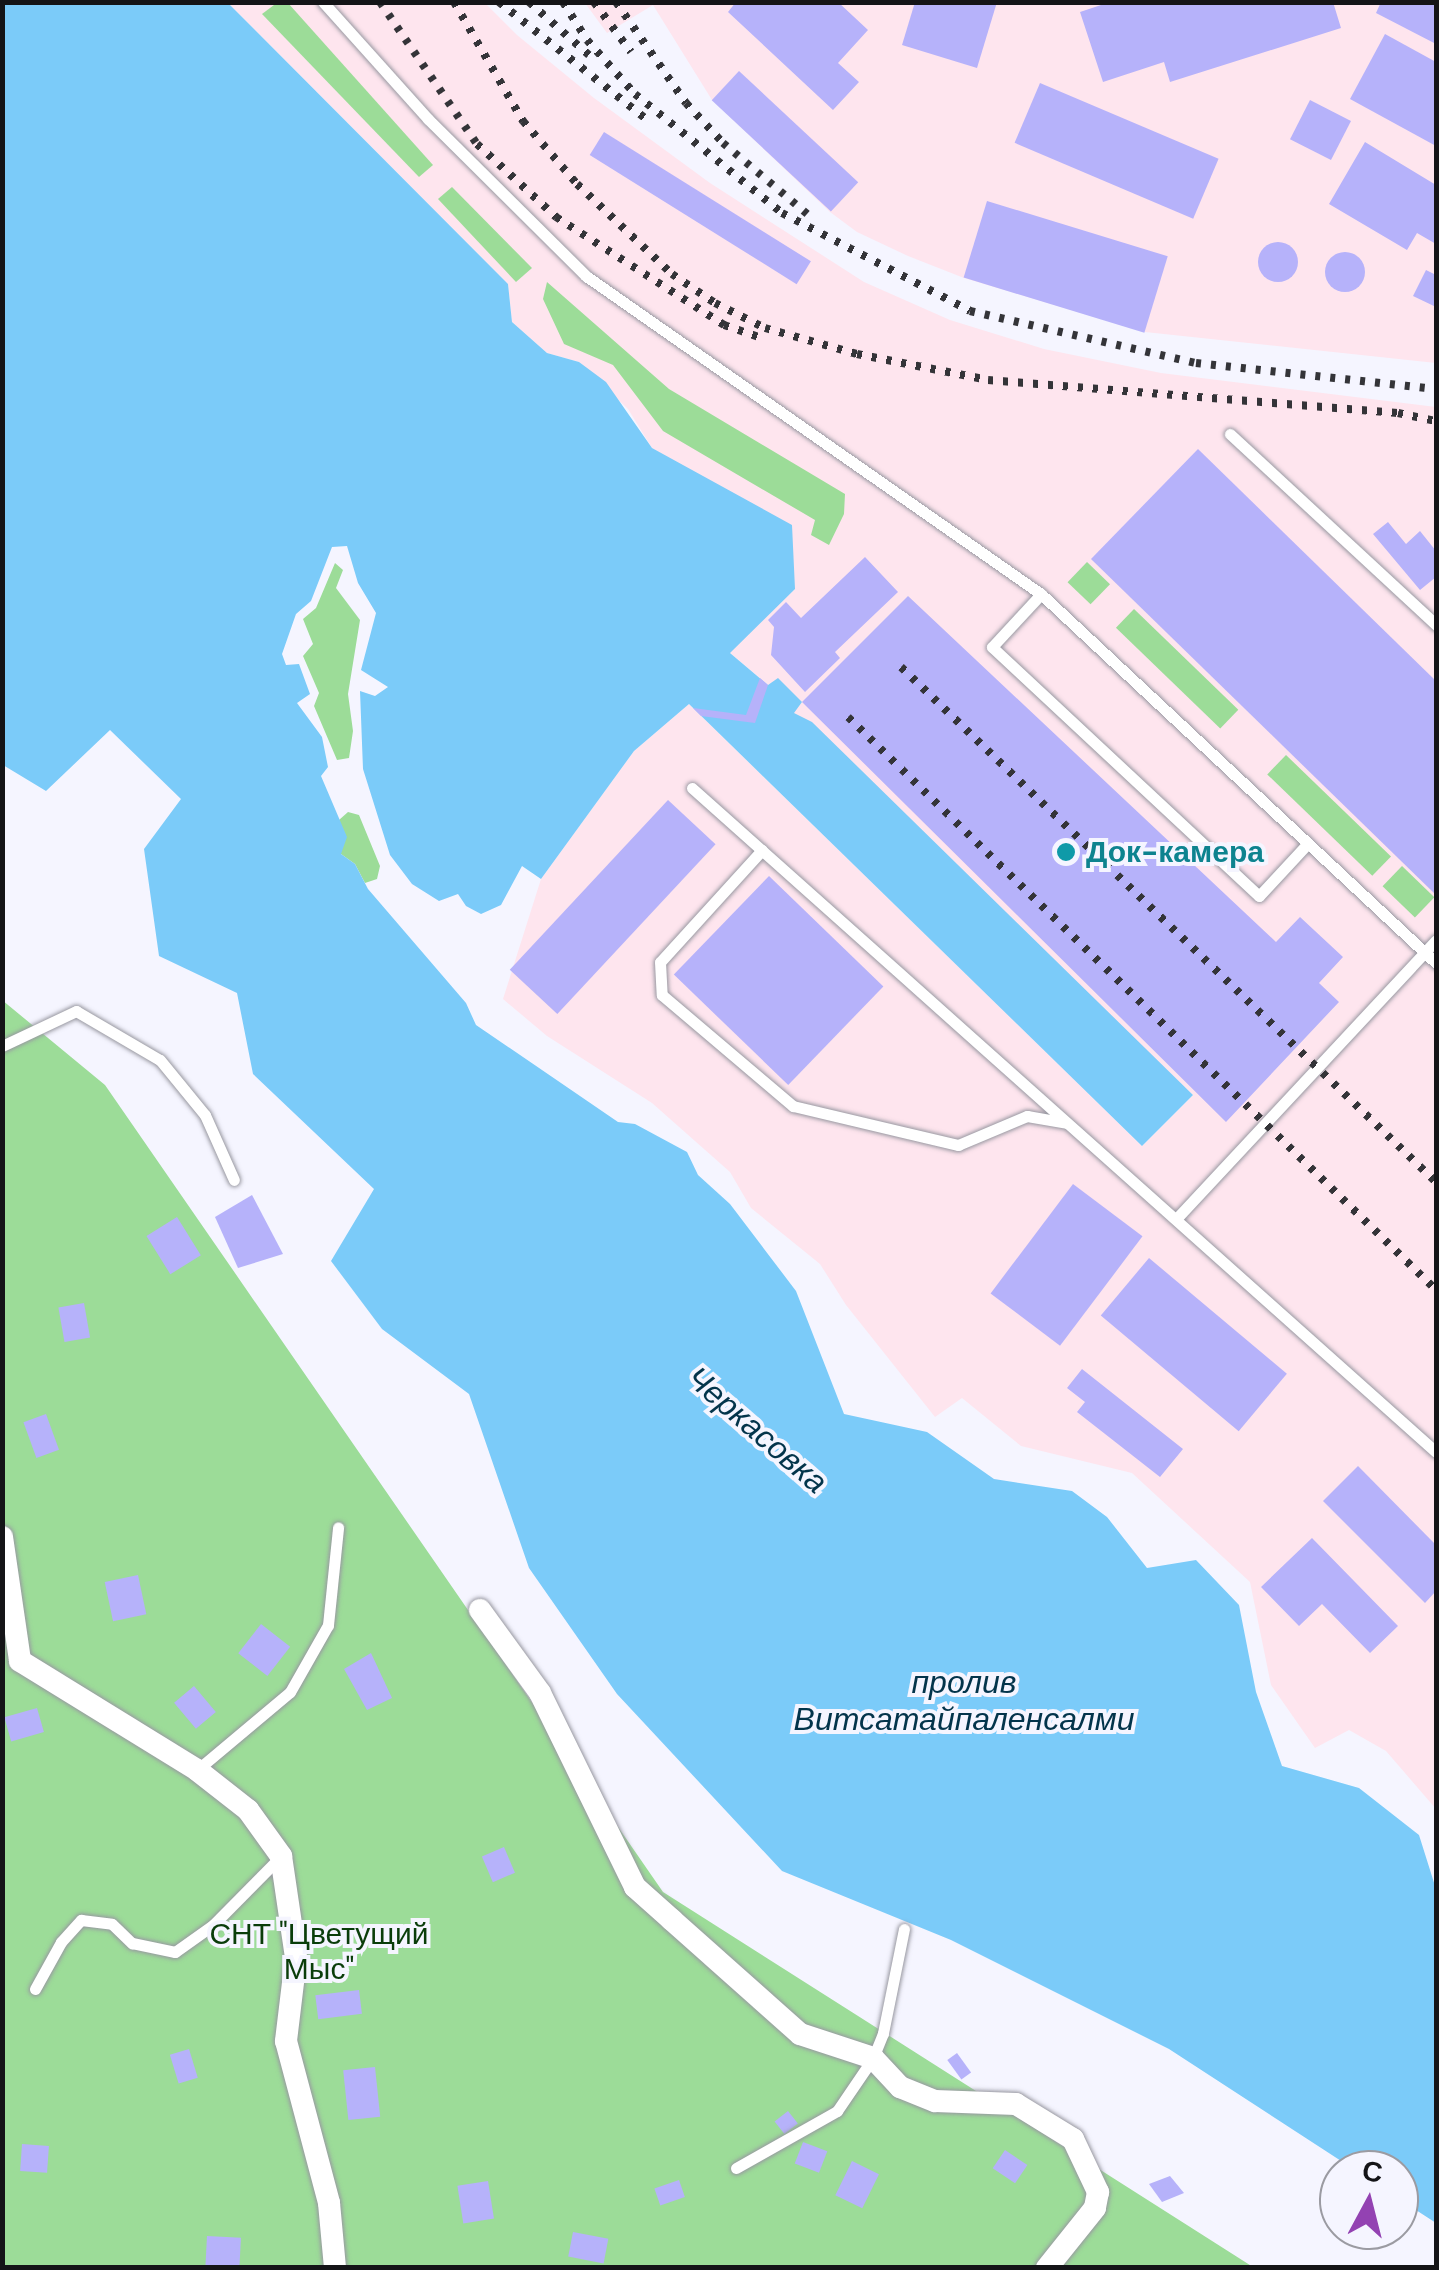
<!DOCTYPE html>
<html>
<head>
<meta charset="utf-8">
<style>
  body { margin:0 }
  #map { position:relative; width:1439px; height:2270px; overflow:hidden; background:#f5f5ff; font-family:"DM Sans",sans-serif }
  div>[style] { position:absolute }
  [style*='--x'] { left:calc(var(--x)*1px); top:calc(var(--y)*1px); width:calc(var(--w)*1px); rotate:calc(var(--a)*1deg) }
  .industrial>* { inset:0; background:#fee5ee }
  .green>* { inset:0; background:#9cdc98; transform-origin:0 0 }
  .water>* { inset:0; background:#7bcbf9 }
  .building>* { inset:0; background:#b6b2fa; transform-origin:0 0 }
  .round { border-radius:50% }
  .roads { filter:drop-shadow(0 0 2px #9898a1) drop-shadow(0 0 2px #9898a1) }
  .service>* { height:11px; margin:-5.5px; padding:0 5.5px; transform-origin:5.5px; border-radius:5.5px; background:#fff }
  .minor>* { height:22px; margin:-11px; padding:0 11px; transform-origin:11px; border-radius:11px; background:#fff }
  .rail>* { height:8px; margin-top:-4px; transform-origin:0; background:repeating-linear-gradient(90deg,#343438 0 5px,transparent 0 15px) }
  .dots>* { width:28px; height:28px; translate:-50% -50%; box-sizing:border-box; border:5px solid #f5f5ff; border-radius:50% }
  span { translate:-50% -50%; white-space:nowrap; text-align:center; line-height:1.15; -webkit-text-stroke:8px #f5f5ff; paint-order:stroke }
  .culture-label { font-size:30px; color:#0d838f; font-weight:700 }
  .left { translate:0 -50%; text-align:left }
  .park-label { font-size:30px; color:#0a3d0a }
  .water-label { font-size:32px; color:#03344b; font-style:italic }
  .frame { position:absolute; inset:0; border:5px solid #141417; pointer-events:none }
  .north { position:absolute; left:1319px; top:2150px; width:100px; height:100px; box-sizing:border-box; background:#f5f5ff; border:2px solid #9b9ba2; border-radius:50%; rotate:7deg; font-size:28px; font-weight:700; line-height:40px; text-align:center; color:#141417 }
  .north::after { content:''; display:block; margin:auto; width:35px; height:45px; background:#9342b2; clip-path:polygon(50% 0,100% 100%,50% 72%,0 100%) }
</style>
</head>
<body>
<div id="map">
  <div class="industrial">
    <div style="clip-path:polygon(228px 3px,485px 3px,517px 35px,594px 98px,710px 183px,864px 282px,950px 320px,1044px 349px,1161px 373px,1436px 407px,1436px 1809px,1386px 1751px,1349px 1730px,1315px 1748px,1271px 1685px,1250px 1582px,1132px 1473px,1021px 1446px,962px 1398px,935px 1417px,846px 1305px,820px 1264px,751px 1208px,730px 1172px,652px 1103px,547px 1036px,503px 999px,541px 879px,634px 751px,689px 704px,1142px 1146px,1193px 1095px,793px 713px,802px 702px,768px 685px,729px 652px,795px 589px,692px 472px,652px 448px,628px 409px,579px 362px,547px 353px,512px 322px,508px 284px)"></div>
    <div style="clip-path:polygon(585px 3px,1436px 3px,1436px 363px,1145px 332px,964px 278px,908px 256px,857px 232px,830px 212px,712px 100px,653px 5px,607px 33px)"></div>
  </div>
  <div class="green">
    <div style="clip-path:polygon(278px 2px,288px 3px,433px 165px,419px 177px,262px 14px)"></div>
    <div style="clip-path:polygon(452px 187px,532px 268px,516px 282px,438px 199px)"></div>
    <div style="clip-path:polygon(547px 282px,669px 389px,845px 494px,844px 514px,829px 545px,811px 535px,815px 520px,663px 431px,613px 365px,564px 344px,543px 299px)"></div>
    <div style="left:1087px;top:562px;width:32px;height:28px;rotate:44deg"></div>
    <div style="clip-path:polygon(335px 563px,343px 570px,336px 588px,360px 620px,348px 694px,353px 731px,349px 758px,337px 760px,314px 706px,319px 693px,303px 656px,313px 644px,303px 619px,316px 608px)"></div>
    <div style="left:1134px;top:609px;width:145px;height:26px;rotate:44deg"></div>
    <div style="left:1286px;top:755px;width:146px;height:27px;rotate:44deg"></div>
    <div style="clip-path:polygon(348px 812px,359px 815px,380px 866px,377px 879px,365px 883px,355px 864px,341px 854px,339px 820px)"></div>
    <div style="left:1402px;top:866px;width:45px;height:28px;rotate:44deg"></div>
    <div style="clip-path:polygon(2px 1000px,105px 1085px,663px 1892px,1253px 2267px,3px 2267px)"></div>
  </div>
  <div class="water">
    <div style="clip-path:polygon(3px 3px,228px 3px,508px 284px,512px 322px,547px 353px,579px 362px,606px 382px,652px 448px,792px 525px,795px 589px,730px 653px,768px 685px,778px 678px,802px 702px,794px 713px,812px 722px,1193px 1095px,1142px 1146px,689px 704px,634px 751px,541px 879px,522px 866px,501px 905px,481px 914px,466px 906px,458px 894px,439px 901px,412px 884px,390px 855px,363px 769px,360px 691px,375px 696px,388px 687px,361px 670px,376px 613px,358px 583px,347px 546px,332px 547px,311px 601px,296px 614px,282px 654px,286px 665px,299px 664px,310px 694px,297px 703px,322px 737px,328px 767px,321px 776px,347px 837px,341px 854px,355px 864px,368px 889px,466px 1003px,476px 1025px,618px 1122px,635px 1124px,687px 1152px,698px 1175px,730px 1204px,796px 1291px,844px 1414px,927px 1432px,994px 1479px,1072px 1491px,1107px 1517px,1147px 1568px,1196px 1560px,1239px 1605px,1256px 1692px,1282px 1766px,1359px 1788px,1419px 1835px,1436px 1889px,1436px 2223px,1399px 2199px,1399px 2170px,1355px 2170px,1169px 2049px,951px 1940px,782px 1871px,617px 1694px,529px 1568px,469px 1394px,382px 1329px,331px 1261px,374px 1189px,253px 1074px,237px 993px,159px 956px,144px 849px,181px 799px,110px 730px,46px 791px,3px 765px)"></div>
  </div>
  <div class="building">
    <div style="clip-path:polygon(736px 2px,838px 2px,868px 30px,838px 63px,859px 82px,833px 110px,728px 12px)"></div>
    <div style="clip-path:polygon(915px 2px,997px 2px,977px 68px,902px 45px)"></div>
    <div style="clip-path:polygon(1110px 2px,1333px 2px,1341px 28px,1170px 82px,1164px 62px,1103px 82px,1080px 12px)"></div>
    <div style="clip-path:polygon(1381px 2px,1436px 2px,1436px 44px,1376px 13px)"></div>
    <div style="clip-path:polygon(1385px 34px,1436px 62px,1436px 146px,1350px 99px)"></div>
    <div style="left:739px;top:71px;width:163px;height:40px;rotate:43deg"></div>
    <div style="left:1040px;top:83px;width:194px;height:65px;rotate:23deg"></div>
    <div style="left:1310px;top:100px;width:46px;height:44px;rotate:27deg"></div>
    <div style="left:604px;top:132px;width:244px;height:27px;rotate:32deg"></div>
    <div style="clip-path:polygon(1365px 142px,1436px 185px,1436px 244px,1417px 233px,1407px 250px,1329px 204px)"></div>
    <div style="left:987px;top:201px;width:189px;height:80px;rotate:17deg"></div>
    <div class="round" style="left:1258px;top:242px;width:40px;height:40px"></div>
    <div class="round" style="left:1325px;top:252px;width:40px;height:40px"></div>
    <div style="clip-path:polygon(1426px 270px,1436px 275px,1436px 307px,1413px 296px)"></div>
    <div style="clip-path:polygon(1198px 449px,1436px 681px,1436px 895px,1091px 559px)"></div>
    <div style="clip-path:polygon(1388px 522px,1406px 544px,1420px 531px,1436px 551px,1436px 577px,1420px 590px,1373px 534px)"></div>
    <div style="clip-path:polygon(865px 557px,898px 592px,835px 652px,840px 658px,805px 692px,771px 655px,774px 627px,768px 620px,786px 602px,801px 618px)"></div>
    <div style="clip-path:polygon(908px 596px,1276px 942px,1300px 917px,1343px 957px,1319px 983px,1339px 1002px,1226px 1122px,802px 702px)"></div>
    <div style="clip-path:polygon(760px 678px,768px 685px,755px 723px,701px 716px,693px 708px,746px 715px)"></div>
    <div style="left:668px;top:800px;width:65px;height:232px;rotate:43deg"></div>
    <div style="left:769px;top:876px;width:159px;height:137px;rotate:44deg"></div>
    <div style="left:1073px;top:1184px;width:87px;height:137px;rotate:37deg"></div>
    <div style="clip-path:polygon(252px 1195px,283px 1254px,238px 1268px,215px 1217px)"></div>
    <div style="left:177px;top:1217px;width:45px;height:36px;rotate:58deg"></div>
    <div style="left:1149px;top:1258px;width:180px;height:75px;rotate:40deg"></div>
    <div style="left:84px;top:1303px;width:35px;height:26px;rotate:80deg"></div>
    <div style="clip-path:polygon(1082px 1369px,1183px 1449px,1160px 1477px,1077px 1412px,1085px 1402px,1067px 1388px)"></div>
    <div style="left:46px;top:1414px;width:38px;height:24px;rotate:70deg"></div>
    <div style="clip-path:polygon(1358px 1466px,1436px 1545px,1436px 1591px,1425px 1603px,1323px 1501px)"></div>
    <div style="clip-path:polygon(1312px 1538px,1398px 1626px,1370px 1653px,1322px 1604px,1299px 1626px,1261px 1587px)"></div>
    <div style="left:138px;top:1575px;width:40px;height:34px;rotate:78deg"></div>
    <div style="left:261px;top:1624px;width:37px;height:37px;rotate:38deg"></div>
    <div style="clip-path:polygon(371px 1653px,392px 1698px,367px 1710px,344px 1669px)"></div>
    <div style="left:194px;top:1686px;width:34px;height:26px;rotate:50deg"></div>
    <div style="left:37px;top:1708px;width:25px;height:34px;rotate:74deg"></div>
    <div style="left:504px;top:1847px;width:28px;height:24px;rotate:67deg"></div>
    <div style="left:359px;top:1990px;width:24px;height:44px;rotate:83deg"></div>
    <div style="left:189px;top:2049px;width:30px;height:20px;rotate:73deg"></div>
    <div style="left:957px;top:2053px;width:24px;height:12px;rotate:54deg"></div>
    <div style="left:375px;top:2067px;width:50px;height:32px;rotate:84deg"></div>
    <div style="left:788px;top:2111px;width:16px;height:17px;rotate:52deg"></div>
    <div style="left:803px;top:2142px;width:26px;height:23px;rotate:21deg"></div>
    <div style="left:22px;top:2144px;width:27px;height:27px;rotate:4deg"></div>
    <div style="left:1005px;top:2150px;width:27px;height:22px;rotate:34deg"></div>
    <div style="left:852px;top:2161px;width:30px;height:38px;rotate:26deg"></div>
    <div style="clip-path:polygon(1170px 2176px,1184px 2193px,1162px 2202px,1149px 2184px)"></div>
    <div style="left:679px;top:2180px;width:18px;height:26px;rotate:71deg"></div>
    <div style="left:488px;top:2181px;width:38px;height:31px;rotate:81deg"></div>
    <div style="left:573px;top:2232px;width:36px;height:25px;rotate:11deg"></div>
    <div style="left:207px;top:2236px;width:34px;height:32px;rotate:3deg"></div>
  </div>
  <div class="roads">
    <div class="service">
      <div style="--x:323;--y:2;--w:157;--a:48.1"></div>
      <div style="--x:428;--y:119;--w:223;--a:44.8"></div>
      <div style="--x:586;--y:276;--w:555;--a:34.95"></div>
      <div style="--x:1041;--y:594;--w:541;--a:43.05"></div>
      <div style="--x:1230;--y:434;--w:281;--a:42.8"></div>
      <div style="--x:1041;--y:594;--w:72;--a:132.8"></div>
      <div style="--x:992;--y:647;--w:365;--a:43"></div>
      <div style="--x:1259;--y:896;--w:72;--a:-47.2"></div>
      <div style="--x:692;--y:788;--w:997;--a:41.75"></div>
      <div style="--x:762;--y:850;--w:151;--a:132.3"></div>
      <div style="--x:660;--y:962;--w:33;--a:87"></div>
      <div style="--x:662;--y:995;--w:172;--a:40.3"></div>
      <div style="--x:793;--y:1106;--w:170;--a:13.3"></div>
      <div style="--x:958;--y:1145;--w:75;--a:-22.8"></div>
      <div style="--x:1027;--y:1116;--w:40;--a:10"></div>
      <div style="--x:2;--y:1046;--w:82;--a:-25.3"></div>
      <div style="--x:76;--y:1011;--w:97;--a:30.3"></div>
      <div style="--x:160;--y:1060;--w:71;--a:50.7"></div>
      <div style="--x:205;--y:1115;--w:71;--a:66"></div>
      <div style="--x:1176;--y:1219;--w:381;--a:-47"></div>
      <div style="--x:197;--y:1770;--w:121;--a:-40"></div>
      <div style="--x:290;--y:1692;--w:77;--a:-60.4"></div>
      <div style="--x:328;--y:1625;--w:98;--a:-84.1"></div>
      <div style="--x:35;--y:1989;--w:54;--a:-61"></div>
      <div style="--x:61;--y:1942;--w:30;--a:-48"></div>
      <div style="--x:81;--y:1920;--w:31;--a:7"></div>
      <div style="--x:112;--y:1924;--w:28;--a:44"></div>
      <div style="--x:132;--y:1943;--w:44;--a:11.8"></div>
      <div style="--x:175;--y:1952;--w:47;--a:-35.4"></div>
      <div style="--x:213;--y:1925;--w:97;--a:-45.4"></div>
      <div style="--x:736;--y:2168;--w:116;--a:-29.4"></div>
      <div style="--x:837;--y:2111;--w:64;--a:-55.8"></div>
      <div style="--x:873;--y:2058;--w:27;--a:-68"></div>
      <div style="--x:883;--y:2033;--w:106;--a:-78.6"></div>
    </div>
    <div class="minor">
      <div style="--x:2;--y:1537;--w:125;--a:81.7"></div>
      <div style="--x:20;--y:1661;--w:208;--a:31.6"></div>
      <div style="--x:197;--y:1770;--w:65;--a:38.1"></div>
      <div style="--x:248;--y:1810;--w:57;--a:54.3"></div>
      <div style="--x:281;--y:1856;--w:103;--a:81.6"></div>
      <div style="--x:296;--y:1958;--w:84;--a:96.9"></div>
      <div style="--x:286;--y:2041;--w:168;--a:75.1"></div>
      <div style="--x:329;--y:2203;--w:65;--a:84.7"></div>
      <div style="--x:480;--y:1610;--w:102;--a:54.1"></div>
      <div style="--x:540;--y:1693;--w:216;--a:63.9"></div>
      <div style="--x:635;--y:1887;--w:50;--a:41.7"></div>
      <div style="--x:672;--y:1920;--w:171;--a:41.7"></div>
      <div style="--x:800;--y:2034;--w:77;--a:18.2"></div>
      <div style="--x:873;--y:2058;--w:40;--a:47"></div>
      <div style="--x:900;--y:2087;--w:38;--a:22"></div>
      <div style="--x:935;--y:2101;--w:81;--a:2.1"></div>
      <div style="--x:1016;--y:2104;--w:67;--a:31.6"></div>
      <div style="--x:1073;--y:2139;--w:59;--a:64.7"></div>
      <div style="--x:1098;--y:2192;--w:16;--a:101"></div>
      <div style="--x:1095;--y:2208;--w:77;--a:128.7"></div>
    </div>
  </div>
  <div class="rail">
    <div style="--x:380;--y:2;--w:172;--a:55.7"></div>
    <div style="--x:477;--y:144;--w:108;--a:42.7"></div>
    <div style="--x:556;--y:217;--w:200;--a:32.7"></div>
    <div style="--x:724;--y:325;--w:36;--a:19"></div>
    <div style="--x:454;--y:2;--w:138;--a:59.9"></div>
    <div style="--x:523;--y:121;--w:83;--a:49.4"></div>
    <div style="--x:577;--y:184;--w:131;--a:43.5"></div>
    <div style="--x:672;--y:274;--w:52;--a:34"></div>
    <div style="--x:715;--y:303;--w:56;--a:26.6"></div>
    <div style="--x:765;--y:328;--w:96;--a:15.8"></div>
    <div style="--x:857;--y:354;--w:134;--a:11.2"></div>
    <div style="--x:988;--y:380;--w:411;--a:4.6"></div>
    <div style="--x:1398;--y:413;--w:39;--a:12"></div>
    <div style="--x:499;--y:2;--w:193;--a:38.5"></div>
    <div style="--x:529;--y:2;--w:80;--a:41.5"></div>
    <div style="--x:563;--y:2;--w:45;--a:57.7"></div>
    <div style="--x:587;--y:40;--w:72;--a:48.4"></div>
    <div style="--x:635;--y:94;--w:189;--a:39"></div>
    <div style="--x:782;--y:213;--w:212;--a:27.5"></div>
    <div style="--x:970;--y:311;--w:232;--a:13"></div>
    <div style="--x:1196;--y:363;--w:241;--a:6.2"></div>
    <div style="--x:594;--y:2;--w:62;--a:53.5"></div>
    <div style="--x:616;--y:2;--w:123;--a:55.3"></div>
    <div style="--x:686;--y:103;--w:54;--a:47.2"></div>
    <div style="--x:723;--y:143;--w:116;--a:40.1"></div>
    <div style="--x:901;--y:667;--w:743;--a:43.91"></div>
    <div style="--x:848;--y:717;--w:821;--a:44.26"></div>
  </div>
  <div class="dots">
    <div style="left:1066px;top:852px;background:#0f9aa8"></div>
  </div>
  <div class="culture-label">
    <span class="left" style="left:1086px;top:852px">Док-камера</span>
  </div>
  <div class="park-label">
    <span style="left:319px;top:1951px">СНТ "Цветущий<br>Мыс"</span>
  </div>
  <div class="water-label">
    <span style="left:757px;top:1430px;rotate:41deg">Черкасовка</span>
    <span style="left:964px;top:1701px">пролив<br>Витсатайпаленсалми</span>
  </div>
  <div class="frame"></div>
  <div class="north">С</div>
</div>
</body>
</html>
